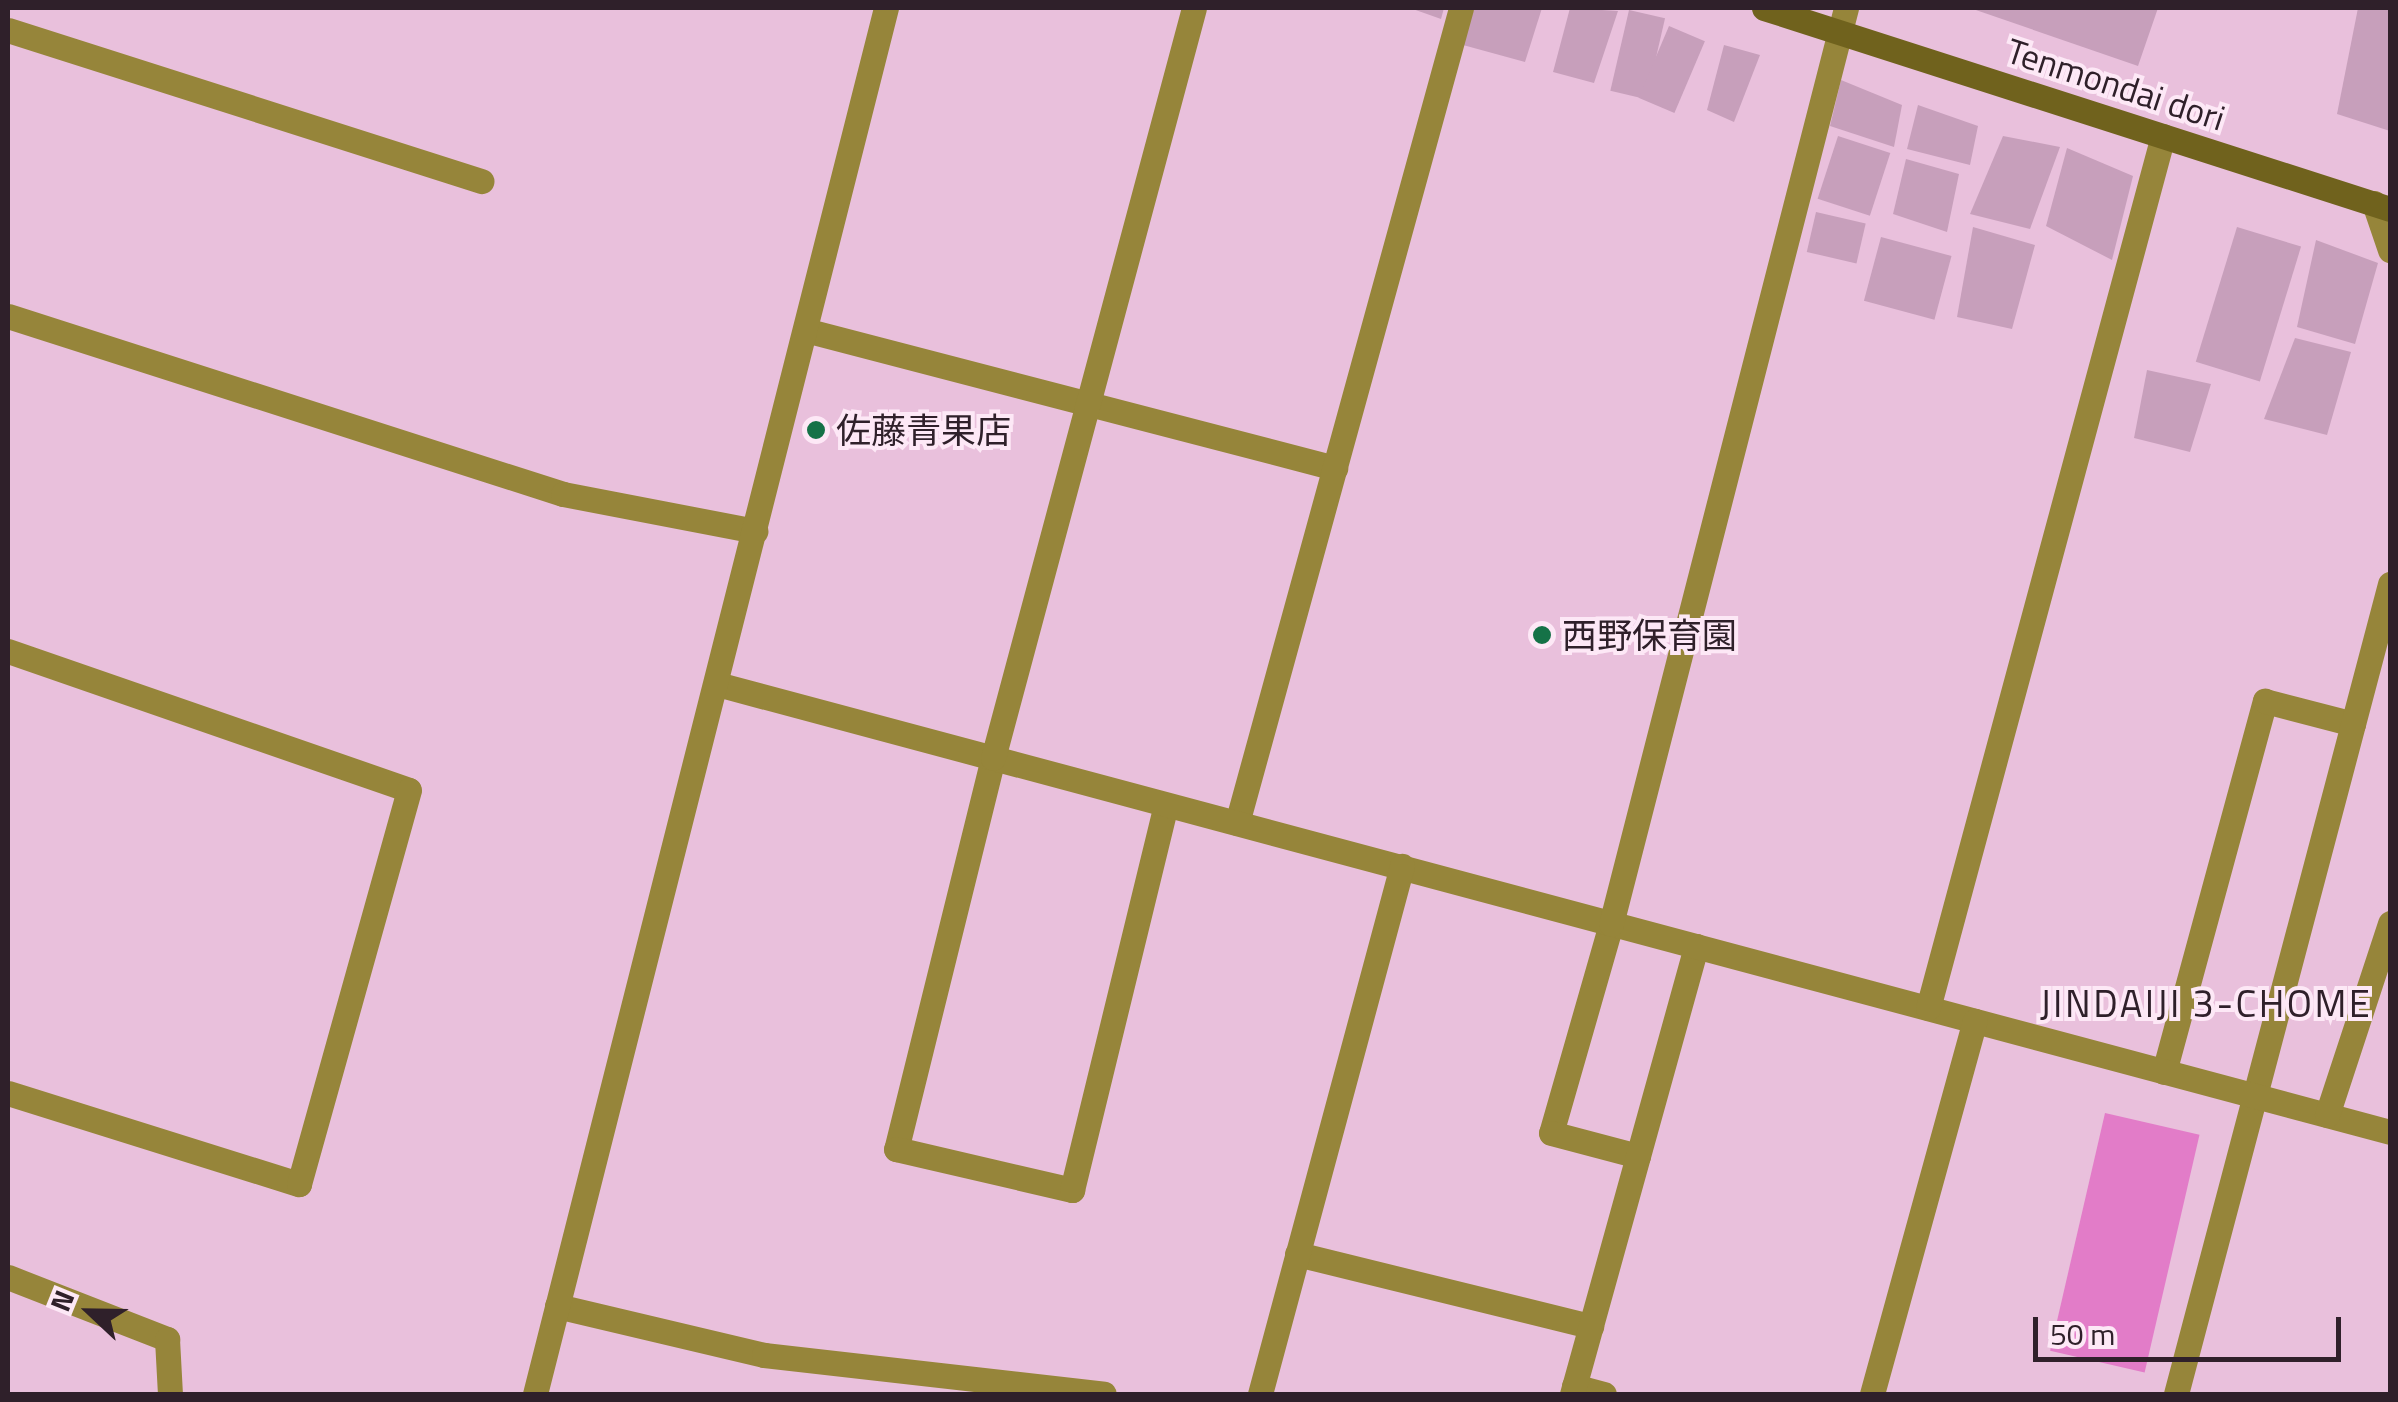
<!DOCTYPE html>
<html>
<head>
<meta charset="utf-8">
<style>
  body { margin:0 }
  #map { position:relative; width:2398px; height:1402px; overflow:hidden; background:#e9c0dc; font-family:"Titillium Web","Noto Sans JP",sans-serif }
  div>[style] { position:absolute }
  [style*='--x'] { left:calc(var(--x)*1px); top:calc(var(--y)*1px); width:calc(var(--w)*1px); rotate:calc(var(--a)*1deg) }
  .green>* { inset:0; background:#e27cc8; transform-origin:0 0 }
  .building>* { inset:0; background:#c79fbb; transform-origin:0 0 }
  .lane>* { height:25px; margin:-12.5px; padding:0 12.5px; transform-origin:12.5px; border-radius:12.5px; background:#96853a }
  .street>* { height:25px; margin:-12.5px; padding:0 12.5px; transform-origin:12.5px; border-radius:12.5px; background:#96853a }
  .secondary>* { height:25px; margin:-12.5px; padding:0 12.5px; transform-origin:12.5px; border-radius:12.5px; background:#70621d }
  .dots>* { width:28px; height:28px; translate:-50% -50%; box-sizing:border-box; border:5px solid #fde8f6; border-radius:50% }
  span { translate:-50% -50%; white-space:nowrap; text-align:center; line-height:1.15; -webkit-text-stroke:8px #fde8f6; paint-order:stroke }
  .street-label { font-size:35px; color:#2f202a }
  .poi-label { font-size:35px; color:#2f202a }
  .left { translate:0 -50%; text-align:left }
  .neighbourhood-label { font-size:38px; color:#2f202a; letter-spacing:2.5px }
  .frame { position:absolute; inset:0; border:10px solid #2f202a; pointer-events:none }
  .north { position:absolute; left:40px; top:1262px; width:100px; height:100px; -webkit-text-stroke:8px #fde8f6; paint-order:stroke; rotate:292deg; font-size:28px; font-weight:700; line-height:40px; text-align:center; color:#2f202a }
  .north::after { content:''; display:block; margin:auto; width:35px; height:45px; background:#2f202a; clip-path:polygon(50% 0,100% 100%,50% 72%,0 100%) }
  .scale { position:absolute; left:2033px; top:1317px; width:308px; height:45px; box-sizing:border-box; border:5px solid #2f202a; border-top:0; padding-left:12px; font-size:30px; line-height:35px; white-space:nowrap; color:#2f202a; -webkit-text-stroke:8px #fde8f6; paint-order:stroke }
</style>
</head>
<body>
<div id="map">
  <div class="green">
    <div style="left:2105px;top:1113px;width:97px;height:244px;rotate:13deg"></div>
  </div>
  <div class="building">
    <div style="clip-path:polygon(1410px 8px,1444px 8px,1441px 19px)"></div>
    <div style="clip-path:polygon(1474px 8px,1542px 8px,1525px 62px,1463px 45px)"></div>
    <div style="clip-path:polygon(1570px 8px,1618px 11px,1594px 83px,1553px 72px)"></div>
    <div style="clip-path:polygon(1970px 8px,2158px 8px,2138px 66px)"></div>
    <div style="clip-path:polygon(2358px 8px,2390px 8px,2390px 131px,2337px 114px)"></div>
    <div style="left:1629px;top:10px;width:37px;height:83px;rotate:13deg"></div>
    <div style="left:1669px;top:26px;width:39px;height:78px;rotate:23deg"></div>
    <div style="clip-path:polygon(1724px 45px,1760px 55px,1734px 122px,1707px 110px)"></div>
    <div style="clip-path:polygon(1841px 80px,1902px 105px,1894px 147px,1830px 126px)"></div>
    <div style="clip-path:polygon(1918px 105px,1978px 126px,1970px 165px,1907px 149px)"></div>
    <div style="left:1838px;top:136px;width:55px;height:66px;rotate:18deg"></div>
    <div style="clip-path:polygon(2003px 136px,2060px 147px,2030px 229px,1970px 214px)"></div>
    <div style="clip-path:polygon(2067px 148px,2133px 176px,2112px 260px,2046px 226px)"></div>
    <div style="clip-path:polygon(1906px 159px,1959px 174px,1947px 232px,1893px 214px)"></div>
    <div style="left:1816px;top:212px;width:51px;height:41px;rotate:13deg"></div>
    <div style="clip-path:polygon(1973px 227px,2035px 245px,2012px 329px,1957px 317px)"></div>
    <div style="left:2237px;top:227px;width:67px;height:141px;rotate:17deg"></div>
    <div style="left:1881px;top:237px;width:73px;height:66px;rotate:15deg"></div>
    <div style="clip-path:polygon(2316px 240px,2378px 263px,2355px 344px,2297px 327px)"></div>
    <div style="clip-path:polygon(2295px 338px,2351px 352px,2327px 435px,2264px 419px)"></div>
    <div style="clip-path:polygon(2147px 370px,2211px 384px,2190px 452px,2134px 438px)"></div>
  </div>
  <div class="lane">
    <div style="--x:8;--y:30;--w:497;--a:17.7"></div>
    <div style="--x:2374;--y:203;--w:50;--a:71.2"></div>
    <div style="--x:805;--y:330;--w:548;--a:14.59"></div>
    <div style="--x:8;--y:651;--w:424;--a:19.1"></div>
    <div style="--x:993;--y:758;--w:403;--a:103.9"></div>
    <div style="--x:896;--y:1149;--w:181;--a:13.1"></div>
    <div style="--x:1072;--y:1190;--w:396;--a:-76.3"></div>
    <div style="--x:1237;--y:823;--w:845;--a:-74.63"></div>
    <div style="--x:1611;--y:924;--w:217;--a:106"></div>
    <div style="--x:1551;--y:1133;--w:90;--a:14.8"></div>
    <div style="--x:2164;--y:1072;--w:385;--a:-74.8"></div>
    <div style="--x:2265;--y:701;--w:91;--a:14.6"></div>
    <div style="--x:1297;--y:1254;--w:303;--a:13.8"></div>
    <div style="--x:8;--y:1277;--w:171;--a:21.3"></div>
    <div style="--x:167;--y:1339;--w:55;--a:86.9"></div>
    <div style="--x:557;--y:1306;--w:213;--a:13.3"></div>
    <div style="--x:764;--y:1355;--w:342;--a:6.5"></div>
    <div style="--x:1574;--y:1386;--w:31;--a:15"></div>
    <div style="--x:1572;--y:1394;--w:465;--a:-74.5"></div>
    <div style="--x:2176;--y:1394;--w:838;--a:-75.2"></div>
  </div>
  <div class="street">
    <div style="--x:8;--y:316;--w:583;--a:17.78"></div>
    <div style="--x:563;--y:494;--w:196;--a:10.9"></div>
    <div style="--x:717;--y:684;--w:1732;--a:14.99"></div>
    <div style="--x:993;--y:758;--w:776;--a:-75"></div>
    <div style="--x:1611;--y:924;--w:946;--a:-75.61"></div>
    <div style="--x:1928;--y:1008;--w:903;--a:-74.92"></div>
    <div style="--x:8;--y:1093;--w:305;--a:17.4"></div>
    <div style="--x:299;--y:1184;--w:409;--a:-74.4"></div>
    <div style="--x:2327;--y:1115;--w:202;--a:-71.8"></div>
    <div style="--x:535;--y:1394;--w:1430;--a:-75.79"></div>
    <div style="--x:1260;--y:1394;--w:547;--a:-74.95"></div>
    <div style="--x:1872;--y:1394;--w:387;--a:-74.6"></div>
  </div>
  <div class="secondary">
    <div style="--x:1764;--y:8;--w:657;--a:17.8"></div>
  </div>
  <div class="dots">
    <div style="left:816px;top:430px;background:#157247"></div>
    <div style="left:1542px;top:635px;background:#157247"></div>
  </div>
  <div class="street-label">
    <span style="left:2116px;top:84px;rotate:18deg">Tenmondai dori</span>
  </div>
  <div class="poi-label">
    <span class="left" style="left:836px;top:430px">佐藤青果店</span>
    <span class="left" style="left:1562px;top:635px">西野保育園</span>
  </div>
  <div class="neighbourhood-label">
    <span style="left:2206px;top:1004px">JINDAIJI 3-CHOME</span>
  </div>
  <div class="frame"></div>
  <div class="north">N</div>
  <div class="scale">50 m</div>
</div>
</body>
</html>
